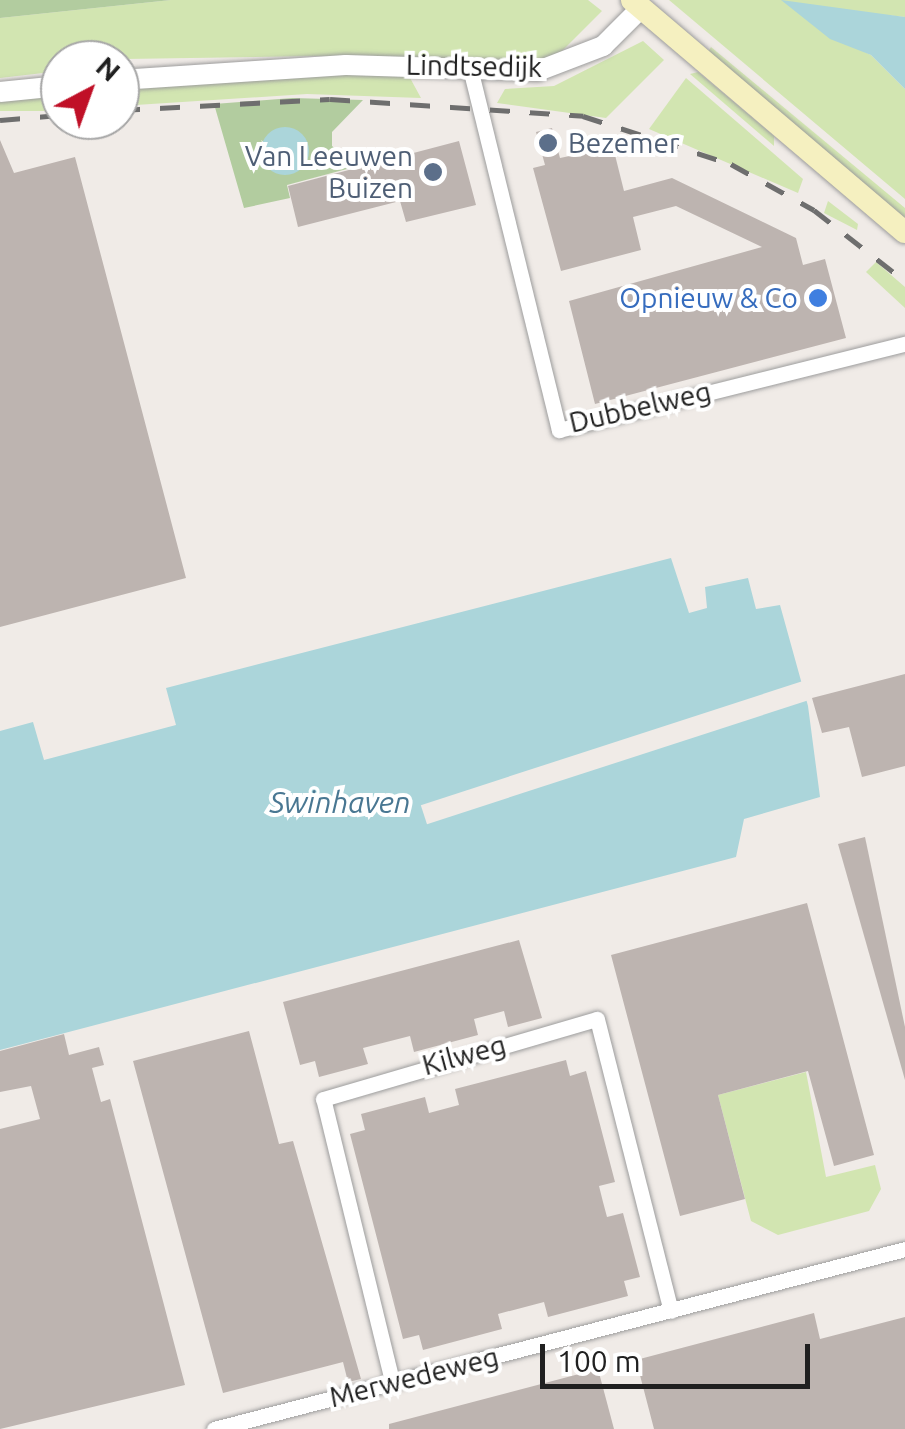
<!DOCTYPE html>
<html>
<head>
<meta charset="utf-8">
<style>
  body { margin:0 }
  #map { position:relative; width:905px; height:1429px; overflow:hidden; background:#f0ebe7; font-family:Ubuntu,sans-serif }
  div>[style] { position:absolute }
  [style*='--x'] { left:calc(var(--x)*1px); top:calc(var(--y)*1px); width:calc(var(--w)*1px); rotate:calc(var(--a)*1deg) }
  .grass>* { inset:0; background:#d2e5b1; transform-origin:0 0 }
  .forest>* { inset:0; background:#b2cc9f }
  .water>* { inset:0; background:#abd5da }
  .round { border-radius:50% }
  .pier>* { inset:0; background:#f0ebe7; transform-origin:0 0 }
  .building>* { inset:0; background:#bdb4b0 }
  .roads { filter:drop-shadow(0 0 2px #9d9d9d) drop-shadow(0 0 2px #9d9d9d) }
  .minor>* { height:15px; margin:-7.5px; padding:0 7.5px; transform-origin:7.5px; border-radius:7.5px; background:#fff }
  .tertiary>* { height:20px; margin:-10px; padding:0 10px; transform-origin:10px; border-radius:10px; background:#fff }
  .secondary>* { height:22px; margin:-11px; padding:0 11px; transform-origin:11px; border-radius:11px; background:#f5f0c0 }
  .rail>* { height:5px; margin-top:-2.5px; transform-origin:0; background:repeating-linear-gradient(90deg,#6e6e6e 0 20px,transparent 0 40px) }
  .dots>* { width:28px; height:28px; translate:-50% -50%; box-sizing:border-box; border:5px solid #fff; border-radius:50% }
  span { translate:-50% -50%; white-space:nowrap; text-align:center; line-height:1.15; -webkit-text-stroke:8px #fff; paint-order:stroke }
  .street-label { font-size:28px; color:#202020 }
  .service-label { font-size:28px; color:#4e5e75 }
  .left { translate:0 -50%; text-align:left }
  .right { translate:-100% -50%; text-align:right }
  .shop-label { font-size:28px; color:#366cbe }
  .water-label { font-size:30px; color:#497792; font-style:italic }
  .north { position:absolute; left:40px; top:40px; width:100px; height:100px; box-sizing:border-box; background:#fff; border:2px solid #a6a6a6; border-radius:50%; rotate:41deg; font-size:28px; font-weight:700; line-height:40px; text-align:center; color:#202020 }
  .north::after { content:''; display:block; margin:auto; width:35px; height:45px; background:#c01027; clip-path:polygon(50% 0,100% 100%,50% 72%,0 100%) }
  .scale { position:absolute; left:540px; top:1344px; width:270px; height:45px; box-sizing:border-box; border:5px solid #202020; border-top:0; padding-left:12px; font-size:30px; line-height:35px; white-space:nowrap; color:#202020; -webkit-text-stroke:8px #fff; paint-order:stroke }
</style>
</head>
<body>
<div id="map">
  <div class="grass">
    <div style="clip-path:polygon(171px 0,588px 0,602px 11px,557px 56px,508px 68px,315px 56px,60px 60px,60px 71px,0 78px,0 18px)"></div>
    <div style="clip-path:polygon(669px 0,905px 0,905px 17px,838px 10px,823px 32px,871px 55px,905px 89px,905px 199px)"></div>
    <div style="clip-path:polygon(643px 41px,664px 60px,606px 118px,497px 103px,505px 89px,554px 86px)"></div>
    <div style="clip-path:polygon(711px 47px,905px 208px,905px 218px,708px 52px)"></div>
    <div style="clip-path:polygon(324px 72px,409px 76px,421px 98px,307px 94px,120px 106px,120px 88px)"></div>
    <div style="clip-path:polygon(698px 72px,774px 136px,774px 146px,690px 74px)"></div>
    <div style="clip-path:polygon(686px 78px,803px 179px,798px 193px,649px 129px)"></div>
    <div style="left:60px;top:93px;width:18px;height:60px;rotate:90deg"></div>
    <div style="clip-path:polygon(828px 201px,858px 224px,857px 230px,824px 213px)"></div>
    <div style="clip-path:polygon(876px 262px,905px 287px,905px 308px,866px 272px)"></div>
    <div style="clip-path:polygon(806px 1072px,826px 1177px,875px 1165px,881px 1189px,869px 1211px,778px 1235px,751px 1221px,718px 1095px)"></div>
  </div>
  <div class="forest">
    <div style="clip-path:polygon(0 0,171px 0,0 18px)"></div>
    <div style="clip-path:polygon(evenodd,292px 98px,363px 100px,332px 132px,332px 146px,358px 166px,287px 185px,290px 198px,244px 208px,214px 104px,292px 98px,261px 140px,300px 166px,275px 172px,261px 140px)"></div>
  </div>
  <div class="water">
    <div style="clip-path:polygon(781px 0,905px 17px,905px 89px,871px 55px,830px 39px)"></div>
    <div class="round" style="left:261px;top:127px;width:48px;height:48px"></div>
    <div style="clip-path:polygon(671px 558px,689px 613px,707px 608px,705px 587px,748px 578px,756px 609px,780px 605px,808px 706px,820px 797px,744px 819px,736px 857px,0 1050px,0 731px,33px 722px,44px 760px,176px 725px,166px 688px)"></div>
  </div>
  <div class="pier">
    <div style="left:806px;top:680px;width:20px;height:405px;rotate:72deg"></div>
  </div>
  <div class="building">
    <div style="clip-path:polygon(552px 128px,560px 158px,613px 147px,624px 191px,672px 178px,796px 238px,803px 265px,825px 259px,846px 338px,595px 404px,569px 301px,762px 247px,676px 206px,633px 217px,641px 250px,561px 271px,533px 168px,545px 165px,536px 132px)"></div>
    <div style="clip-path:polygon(0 140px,14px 173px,75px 157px,186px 578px,0 627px)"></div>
    <div style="clip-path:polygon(459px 141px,476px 205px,406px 222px,400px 201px,298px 227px,288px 186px)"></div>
    <div style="clip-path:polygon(905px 674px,905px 766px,862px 777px,849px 727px,822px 733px,812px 698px)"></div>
    <div style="clip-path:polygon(865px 837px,905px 1027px,905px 1080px,838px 844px)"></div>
    <div style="clip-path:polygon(807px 903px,874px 1155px,834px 1166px,808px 1071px,718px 1095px,745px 1199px,680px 1216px,611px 955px)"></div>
    <div style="clip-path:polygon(519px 940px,542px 1018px,508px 1027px,504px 1011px,474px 1019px,478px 1035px,414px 1052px,410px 1036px,363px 1048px,368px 1064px,319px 1077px,315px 1061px,300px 1065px,283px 1002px)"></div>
    <div style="clip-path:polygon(249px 1031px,279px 1144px,293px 1141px,361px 1379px,348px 1382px,343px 1362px,223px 1393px,133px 1061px)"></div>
    <div style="clip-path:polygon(64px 1034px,69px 1055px,99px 1047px,104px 1065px,92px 1068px,101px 1102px,110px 1099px,185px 1385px,0 1429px,0 1129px,40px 1119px,31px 1086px,0 1092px,0 1051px)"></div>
    <div style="clip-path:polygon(566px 1060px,570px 1076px,586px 1071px,615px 1182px,599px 1186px,603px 1202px,607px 1217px,623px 1213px,640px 1277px,624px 1281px,628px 1296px,548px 1317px,544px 1302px,498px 1314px,502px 1329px,423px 1350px,419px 1335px,403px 1339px,350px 1134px,365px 1130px,361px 1114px,425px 1097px,429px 1113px,459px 1105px,455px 1089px)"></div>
    <div style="clip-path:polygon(814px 1313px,820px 1339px,905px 1317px,905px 1429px,654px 1429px,636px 1360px)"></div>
    <div style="clip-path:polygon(598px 1369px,614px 1429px,389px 1429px,389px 1424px)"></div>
  </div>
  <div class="roads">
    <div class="minor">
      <div style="--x:470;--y:68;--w:373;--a:76.2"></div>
      <div style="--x:559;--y:430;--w:357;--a:-14"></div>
      <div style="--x:392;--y:1381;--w:290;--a:-103.7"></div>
      <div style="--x:323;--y:1099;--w:285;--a:-16.3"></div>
      <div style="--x:597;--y:1019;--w:301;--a:75.8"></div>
      <div style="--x:214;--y:1429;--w:714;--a:-14.6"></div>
    </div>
    <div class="tertiary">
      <div style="--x:120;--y:80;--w:226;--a:-3.8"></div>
      <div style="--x:346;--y:65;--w:192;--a:1.8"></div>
      <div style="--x:538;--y:71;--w:70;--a:-21"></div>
      <div style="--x:603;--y:46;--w:54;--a:-45"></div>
      <div style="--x:0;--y:92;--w:60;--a:-5.7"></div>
    </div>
    <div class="secondary">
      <div style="--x:632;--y:0;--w:358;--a:40.4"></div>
    </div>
  </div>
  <div class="rail">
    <div style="--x:120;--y:110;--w:210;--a:-3"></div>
    <div style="--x:330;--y:99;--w:254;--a:3.8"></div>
    <div style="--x:583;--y:116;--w:156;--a:18"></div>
    <div style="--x:731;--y:164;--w:95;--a:29"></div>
    <div style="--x:814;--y:210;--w:115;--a:38"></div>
    <div style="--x:0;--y:120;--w:60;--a:-4.8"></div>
  </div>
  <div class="dots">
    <div style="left:548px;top:143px;background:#5c6f8a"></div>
    <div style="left:433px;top:172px;background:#5c6f8a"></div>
    <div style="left:818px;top:298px;background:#3f7fe0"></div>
  </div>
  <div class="street-label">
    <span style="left:474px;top:66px;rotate:1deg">Lindtsedijk</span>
    <span style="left:640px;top:407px;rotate:-13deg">Dubbelweg</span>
    <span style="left:464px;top:1055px;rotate:-15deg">Kilweg</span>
    <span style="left:414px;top:1377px;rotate:-14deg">Merwedeweg</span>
  </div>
  <div class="service-label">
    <span class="left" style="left:568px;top:143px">Bezemer</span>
    <span class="right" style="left:413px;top:172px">Van Leeuwen<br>Buizen</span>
  </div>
  <div class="shop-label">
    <span class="right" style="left:798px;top:298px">Opnieuw &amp; Co</span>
  </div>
  <div class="water-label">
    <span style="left:340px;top:802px">Swinhaven</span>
  </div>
  <div class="north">N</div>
  <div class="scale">100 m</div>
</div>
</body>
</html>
